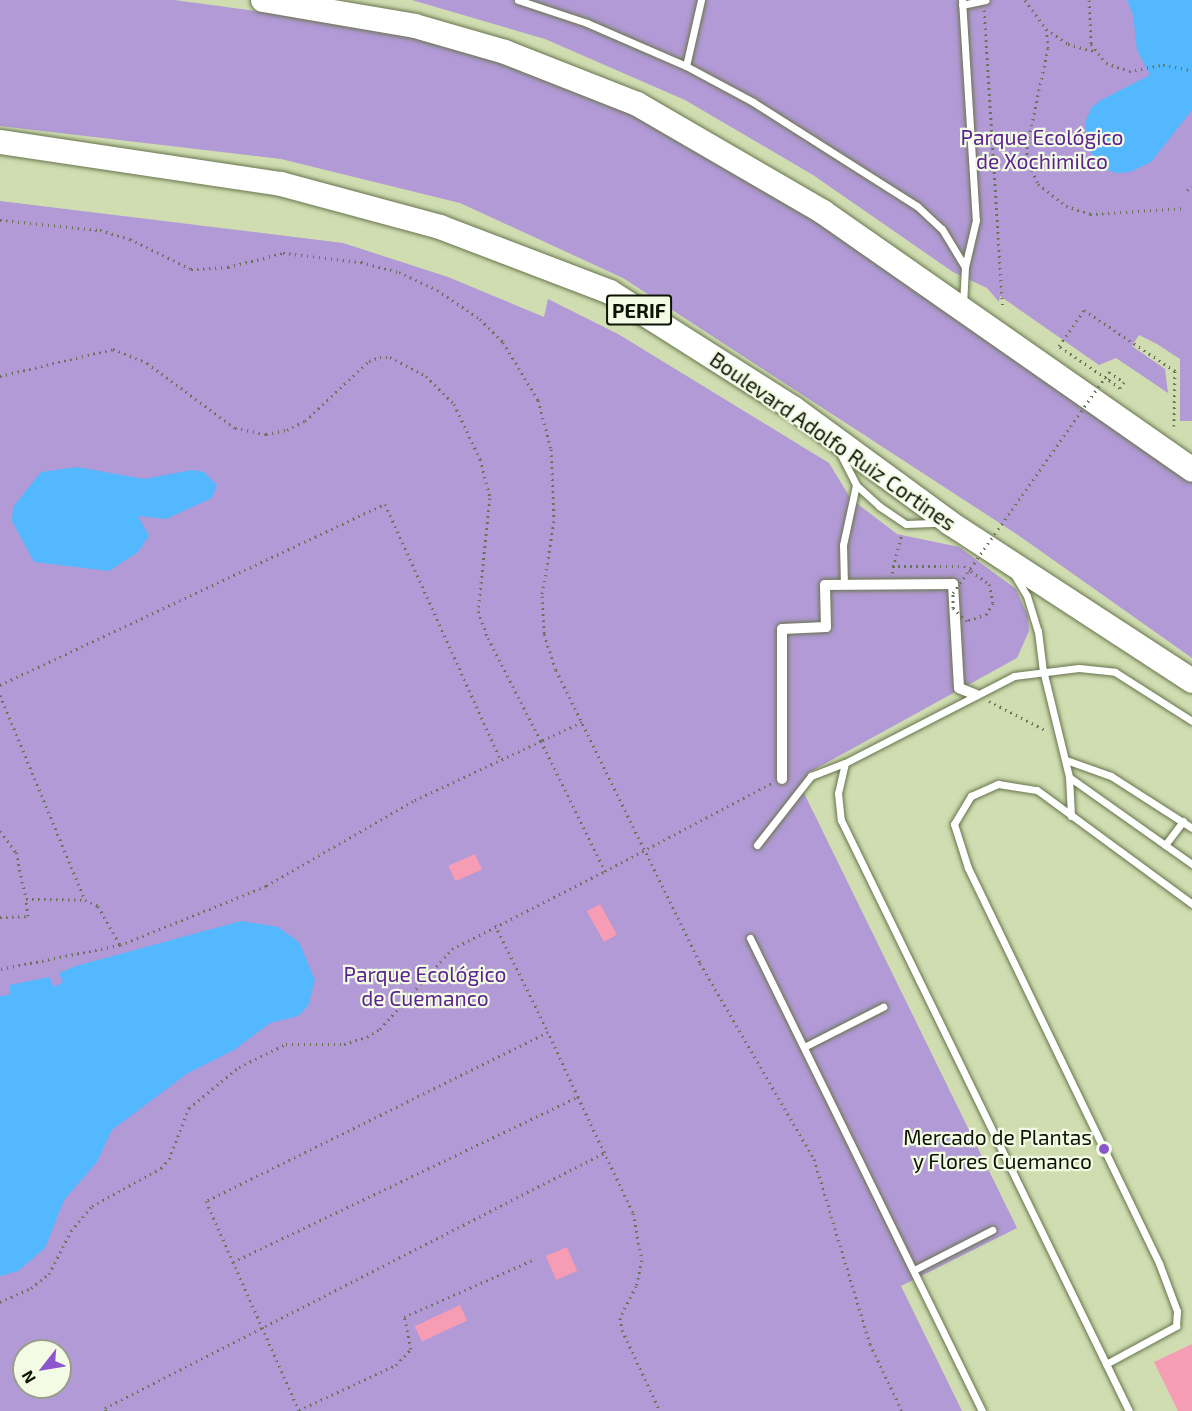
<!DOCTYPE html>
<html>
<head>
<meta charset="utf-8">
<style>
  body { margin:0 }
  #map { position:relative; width:1192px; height:1411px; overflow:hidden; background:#cfddb1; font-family:"Exo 2",sans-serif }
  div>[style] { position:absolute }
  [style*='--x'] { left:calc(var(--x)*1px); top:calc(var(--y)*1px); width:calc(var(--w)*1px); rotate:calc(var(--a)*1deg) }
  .green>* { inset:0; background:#b19ad5 }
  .water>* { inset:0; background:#54b8fe }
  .building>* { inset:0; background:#f69cb5; transform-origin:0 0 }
  .path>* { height:3px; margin-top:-1.5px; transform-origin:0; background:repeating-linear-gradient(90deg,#6a7357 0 1.5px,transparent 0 6px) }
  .roads { filter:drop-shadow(0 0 2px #68744c) drop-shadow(0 0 2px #68744c) }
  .service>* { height:7px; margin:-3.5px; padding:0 3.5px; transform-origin:3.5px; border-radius:3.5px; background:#fff }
  .pedestrian>* { height:10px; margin:-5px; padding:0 5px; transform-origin:5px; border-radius:5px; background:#fff }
  .trunk>* { height:24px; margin:-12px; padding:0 12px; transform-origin:12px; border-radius:12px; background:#fff }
  .path-bridge>* { height:3px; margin-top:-1.5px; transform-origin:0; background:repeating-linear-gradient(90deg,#6a7357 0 1.5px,transparent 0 6px) }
  .dots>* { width:16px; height:16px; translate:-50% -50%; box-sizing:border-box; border:3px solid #f3fbe4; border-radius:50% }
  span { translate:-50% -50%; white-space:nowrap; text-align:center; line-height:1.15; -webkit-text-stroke:4.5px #f3fbe4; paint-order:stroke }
  .shield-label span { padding:2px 4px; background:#f3fbe4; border:2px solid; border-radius:4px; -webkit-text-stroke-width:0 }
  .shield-label { font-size:20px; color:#0e1204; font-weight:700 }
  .park-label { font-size:21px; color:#5b2490 }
  .street-label { font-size:21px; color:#0e1204 }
  .poi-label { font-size:21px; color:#0e1204 }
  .right { translate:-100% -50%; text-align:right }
  .north { position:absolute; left:12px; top:1339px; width:60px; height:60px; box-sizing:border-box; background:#f3fbe4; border:2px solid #979e8a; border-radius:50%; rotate:239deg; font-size:16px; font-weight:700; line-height:24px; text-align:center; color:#0e1204 }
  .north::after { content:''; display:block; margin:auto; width:21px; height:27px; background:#8d56cd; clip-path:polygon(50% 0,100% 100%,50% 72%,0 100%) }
</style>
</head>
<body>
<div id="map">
  <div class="green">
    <div style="clip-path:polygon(0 0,174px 0,425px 34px,642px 113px,825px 225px,1192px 476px,1192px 658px,1018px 535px,623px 278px,460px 203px,281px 159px,0 126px)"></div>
    <div style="clip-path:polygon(412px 0,1192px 0,1192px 421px,1180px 421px,1180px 359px,1157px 344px,1139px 335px,1132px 346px,1165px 369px,1168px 393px,1116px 358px,1099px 365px,1000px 296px,999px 302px,987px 288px,953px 272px,813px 175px,685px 100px,545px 39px)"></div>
    <div style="clip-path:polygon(evenodd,0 201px,343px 243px,448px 277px,544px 317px,548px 299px,618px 334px,829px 463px,851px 499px,897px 534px,959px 547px,1016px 589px,1028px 616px,1029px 631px,1017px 658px,808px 773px,802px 789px,1017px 1228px,901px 1286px,962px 1411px,0 1411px,0 201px,24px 1351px,60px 1351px,60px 1387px,24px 1387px,24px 1351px)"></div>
  </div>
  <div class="water">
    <div style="clip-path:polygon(1127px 0,1192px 0,1192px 110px,1151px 162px,1130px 172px,1115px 173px,1101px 166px,1090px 151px,1085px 123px,1091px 108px,1101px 100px,1150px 75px,1137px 50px,1133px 15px)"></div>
    <div style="clip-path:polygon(77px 467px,144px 479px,192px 470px,204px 472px,217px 485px,212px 498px,166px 519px,138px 516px,149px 536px,138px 552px,109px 571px,34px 562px,12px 521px,13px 507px,41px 472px)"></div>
    <div style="clip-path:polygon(241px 921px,278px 927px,299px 942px,315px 980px,308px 1006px,298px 1016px,270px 1023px,234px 1050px,188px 1073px,112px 1130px,97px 1162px,64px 1200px,45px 1248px,18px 1271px,0 1276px,0 996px,9px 995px,10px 985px,49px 977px,54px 987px,63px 982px,59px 973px,76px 966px)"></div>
  </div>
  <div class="building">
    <div style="left:475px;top:854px;width:17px;height:29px;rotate:66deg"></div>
    <div style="left:600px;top:904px;width:35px;height:15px;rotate:61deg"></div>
    <div style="left:567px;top:1247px;width:26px;height:23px;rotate:67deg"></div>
    <div style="left:460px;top:1305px;width:17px;height:50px;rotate:65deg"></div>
    <div style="clip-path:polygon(1192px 1344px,1192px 1411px,1178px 1411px,1154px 1362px)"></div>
  </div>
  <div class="path">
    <div style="--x:1025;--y:0;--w:36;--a:54"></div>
    <div style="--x:1046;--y:29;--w:19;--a:84"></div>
    <div style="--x:1048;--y:48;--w:101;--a:102"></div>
    <div style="--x:1027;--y:147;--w:12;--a:90"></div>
    <div style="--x:1027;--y:159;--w:27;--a:66"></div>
    <div style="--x:1038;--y:184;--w:36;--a:38"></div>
    <div style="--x:1066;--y:206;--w:25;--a:18"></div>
    <div style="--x:1090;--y:214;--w:96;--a:-3.6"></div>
    <div style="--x:1089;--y:0;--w:44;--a:87.4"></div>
    <div style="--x:1091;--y:44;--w:24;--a:52"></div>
    <div style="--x:1106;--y:63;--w:24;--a:19"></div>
    <div style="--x:1129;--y:71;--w:35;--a:-10"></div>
    <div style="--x:1163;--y:65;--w:29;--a:10"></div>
    <div style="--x:984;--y:10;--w:299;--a:86.4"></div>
    <div style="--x:1046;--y:29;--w:27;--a:34"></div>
    <div style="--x:1068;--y:44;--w:27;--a:15"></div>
    <div style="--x:1187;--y:190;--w:6;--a:-39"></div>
    <div style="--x:0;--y:220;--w:100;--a:5.7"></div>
    <div style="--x:100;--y:230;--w:31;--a:17"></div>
    <div style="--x:130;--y:239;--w:68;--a:26.2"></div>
    <div style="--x:191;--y:269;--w:37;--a:-3"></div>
    <div style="--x:228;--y:267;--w:57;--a:-14.3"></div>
    <div style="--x:283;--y:253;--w:79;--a:6.6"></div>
    <div style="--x:361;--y:262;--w:39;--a:15"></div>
    <div style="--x:399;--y:272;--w:42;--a:25.3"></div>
    <div style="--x:437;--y:290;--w:52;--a:34"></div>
    <div style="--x:480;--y:319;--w:33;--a:45"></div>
    <div style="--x:503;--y:342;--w:68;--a:58.9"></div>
    <div style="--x:538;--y:400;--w:51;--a:75.1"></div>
    <div style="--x:551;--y:449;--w:72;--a:87.6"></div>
    <div style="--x:554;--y:521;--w:76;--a:99.1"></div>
    <div style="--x:542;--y:596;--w:38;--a:87"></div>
    <div style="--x:544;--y:634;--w:38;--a:72"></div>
    <div style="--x:556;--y:670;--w:326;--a:63.8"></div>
    <div style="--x:700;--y:963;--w:227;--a:59.8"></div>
    <div style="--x:814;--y:1159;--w:193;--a:73.2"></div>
    <div style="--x:870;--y:1344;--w:74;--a:64.5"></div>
    <div style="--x:1109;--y:372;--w:18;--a:34"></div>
    <div style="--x:1124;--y:382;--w:7;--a:124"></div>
    <div style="--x:1120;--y:388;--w:14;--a:-144"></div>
    <div style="--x:1109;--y:380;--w:4;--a:-56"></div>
    <div style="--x:0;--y:376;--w:116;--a:-13.4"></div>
    <div style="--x:113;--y:349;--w:37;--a:22"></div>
    <div style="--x:147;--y:363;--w:109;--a:36.5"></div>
    <div style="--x:235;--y:428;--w:32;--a:11"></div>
    <div style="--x:266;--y:434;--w:21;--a:-11"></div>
    <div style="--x:287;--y:430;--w:20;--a:-27"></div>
    <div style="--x:305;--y:421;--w:88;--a:-43.2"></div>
    <div style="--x:369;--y:361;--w:12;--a:-20"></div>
    <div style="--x:380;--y:357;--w:10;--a:0"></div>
    <div style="--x:390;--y:357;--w:41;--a:27.8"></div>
    <div style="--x:426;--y:376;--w:40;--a:45"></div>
    <div style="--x:454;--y:404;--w:61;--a:64.7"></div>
    <div style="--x:480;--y:459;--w:40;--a:75.6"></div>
    <div style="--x:490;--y:498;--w:114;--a:96.1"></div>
    <div style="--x:478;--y:611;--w:29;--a:70"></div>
    <div style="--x:488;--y:638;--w:116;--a:62.8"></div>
    <div style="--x:541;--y:741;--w:141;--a:154.9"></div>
    <div style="--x:413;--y:801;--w:170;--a:150"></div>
    <div style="--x:266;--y:886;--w:157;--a:158"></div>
    <div style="--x:120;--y:945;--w:122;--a:168.7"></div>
    <div style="--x:1106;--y:378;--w:57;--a:-145.8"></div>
    <div style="--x:1059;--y:346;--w:44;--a:-55.2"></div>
    <div style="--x:1084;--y:310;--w:110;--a:33.8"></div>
    <div style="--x:1175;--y:371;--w:55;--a:91"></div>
    <div style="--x:892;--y:566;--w:72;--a:0"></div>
    <div style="--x:964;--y:566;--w:9;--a:36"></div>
    <div style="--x:892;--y:573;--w:41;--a:-76"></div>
    <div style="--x:0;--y:685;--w:425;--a:-25.2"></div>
    <div style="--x:385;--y:504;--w:280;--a:65.7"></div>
    <div style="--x:0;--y:695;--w:222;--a:67.5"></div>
    <div style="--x:85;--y:900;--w:14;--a:25"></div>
    <div style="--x:98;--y:906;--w:45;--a:60.6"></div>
    <div style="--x:989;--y:701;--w:65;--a:27.3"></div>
    <div style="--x:582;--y:722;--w:45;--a:155.1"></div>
    <div style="--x:541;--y:741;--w:145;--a:63.8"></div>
    <div style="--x:605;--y:871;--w:189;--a:-27.8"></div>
    <div style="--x:0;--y:831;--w:26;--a:53"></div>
    <div style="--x:16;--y:852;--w:48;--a:78"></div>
    <div style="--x:26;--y:899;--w:59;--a:1"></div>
    <div style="--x:0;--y:917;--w:28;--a:-2"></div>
    <div style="--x:28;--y:916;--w:17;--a:-97"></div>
    <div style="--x:495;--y:925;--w:119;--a:63.6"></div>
    <div style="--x:578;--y:1097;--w:128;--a:64.6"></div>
    <div style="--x:633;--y:1213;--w:48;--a:79.2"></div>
    <div style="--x:642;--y:1260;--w:27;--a:103"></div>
    <div style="--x:636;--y:1286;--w:36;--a:117"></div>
    <div style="--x:620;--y:1318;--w:12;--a:81"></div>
    <div style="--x:622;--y:1330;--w:89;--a:64.9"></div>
    <div style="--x:233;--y:1262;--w:382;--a:-25.6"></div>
    <div style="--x:578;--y:1097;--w:72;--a:-114.8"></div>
    <div style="--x:548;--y:1032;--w:381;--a:153.7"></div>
    <div style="--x:206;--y:1201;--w:230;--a:66.1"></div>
    <div style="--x:0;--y:1302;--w:34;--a:-24"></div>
    <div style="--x:31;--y:1288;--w:23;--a:-38"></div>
    <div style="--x:49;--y:1274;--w:48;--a:-62.9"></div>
    <div style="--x:71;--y:1231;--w:33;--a:-50"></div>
    <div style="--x:92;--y:1206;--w:79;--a:-28.8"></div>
    <div style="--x:161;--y:1168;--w:12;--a:-48"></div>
    <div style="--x:169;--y:1159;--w:55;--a:-68.6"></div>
    <div style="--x:189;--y:1108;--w:65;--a:-39.4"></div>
    <div style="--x:239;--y:1067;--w:52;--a:-26.1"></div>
    <div style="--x:286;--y:1044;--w:58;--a:0"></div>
    <div style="--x:344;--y:1044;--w:24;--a:-17"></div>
    <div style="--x:367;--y:1037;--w:15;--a:-32"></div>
    <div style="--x:380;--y:1029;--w:108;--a:-48"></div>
    <div style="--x:452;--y:949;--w:172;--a:-27"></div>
    <div style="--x:299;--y:1410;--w:107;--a:-24.9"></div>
    <div style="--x:396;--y:1365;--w:22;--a:-47"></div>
    <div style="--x:411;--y:1349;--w:33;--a:-102"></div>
    <div style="--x:404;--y:1317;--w:143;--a:-23.9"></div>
    <div style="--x:106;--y:1411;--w:3;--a:-108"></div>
    <div style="--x:105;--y:1408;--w:560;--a:-27.07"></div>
  </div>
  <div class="roads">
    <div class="service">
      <div style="--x:518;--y:0;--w:73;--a:18.4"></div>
      <div style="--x:587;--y:23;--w:108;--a:23.5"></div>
      <div style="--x:686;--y:66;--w:76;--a:28.2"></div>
      <div style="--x:753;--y:102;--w:194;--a:32.4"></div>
      <div style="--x:917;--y:206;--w:34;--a:43"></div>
      <div style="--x:942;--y:229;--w:44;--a:58.8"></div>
      <div style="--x:962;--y:0;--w:220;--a:86.4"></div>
      <div style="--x:976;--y:220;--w:48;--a:103.2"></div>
      <div style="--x:965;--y:267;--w:38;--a:93"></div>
      <div style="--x:962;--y:5;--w:24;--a:-12"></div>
      <div style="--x:686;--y:66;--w:68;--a:-77.2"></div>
      <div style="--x:840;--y:453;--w:36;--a:63"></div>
      <div style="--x:856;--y:485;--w:31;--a:42"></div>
      <div style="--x:879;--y:506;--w:32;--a:34"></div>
      <div style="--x:906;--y:524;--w:33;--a:-2"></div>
      <div style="--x:1015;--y:576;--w:23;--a:59"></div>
      <div style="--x:1027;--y:596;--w:37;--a:73"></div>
      <div style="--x:1038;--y:631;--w:39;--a:83"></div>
      <div style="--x:1043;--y:670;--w:110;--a:76.3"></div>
      <div style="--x:1069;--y:777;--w:39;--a:87"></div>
      <div style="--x:844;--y:585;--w:40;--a:-91.4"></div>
      <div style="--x:843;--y:545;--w:61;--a:-77.8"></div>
      <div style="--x:1066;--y:760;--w:48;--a:19.6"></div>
      <div style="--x:1111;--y:776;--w:96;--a:32.7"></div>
      <div style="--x:845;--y:763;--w:31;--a:103"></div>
      <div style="--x:838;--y:793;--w:27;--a:84"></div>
      <div style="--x:841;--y:820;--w:657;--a:64.02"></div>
      <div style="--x:1069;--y:777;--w:151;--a:35.3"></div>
      <div style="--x:757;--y:845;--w:88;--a:-52"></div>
      <div style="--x:811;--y:776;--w:36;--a:-21"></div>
      <div style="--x:845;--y:763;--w:190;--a:-27.2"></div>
      <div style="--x:1014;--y:676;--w:65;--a:-7"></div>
      <div style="--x:1079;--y:668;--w:36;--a:6"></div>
      <div style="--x:1115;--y:672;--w:91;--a:32.5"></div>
      <div style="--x:1165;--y:845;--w:30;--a:-53"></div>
      <div style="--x:750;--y:938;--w:527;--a:63.87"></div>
      <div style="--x:804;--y:1047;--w:89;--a:-26.9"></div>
      <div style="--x:914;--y:1270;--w:88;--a:-27.1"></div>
      <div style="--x:1106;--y:1364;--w:80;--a:-28.5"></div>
      <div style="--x:1176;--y:1326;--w:15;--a:-86"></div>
      <div style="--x:1177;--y:1311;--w:51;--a:-110.6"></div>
      <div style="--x:1159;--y:1263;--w:439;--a:-115.8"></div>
      <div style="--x:968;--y:868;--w:46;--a:-107.7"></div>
      <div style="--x:954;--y:824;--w:33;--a:-59"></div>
      <div style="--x:971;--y:796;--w:30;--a:-24"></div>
      <div style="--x:998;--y:784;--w:39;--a:9"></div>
      <div style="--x:1037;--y:790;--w:192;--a:36.3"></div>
    </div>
    <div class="pedestrian">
      <div style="--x:782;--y:779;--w:150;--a:-90"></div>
      <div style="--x:782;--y:629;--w:44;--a:-2.6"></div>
      <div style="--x:826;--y:627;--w:42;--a:-91.4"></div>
      <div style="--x:825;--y:585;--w:128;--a:-0.4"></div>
      <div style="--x:953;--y:584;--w:104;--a:86.7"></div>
      <div style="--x:959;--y:688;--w:18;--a:22"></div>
    </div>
    <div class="trunk">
      <div style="--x:263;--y:0;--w:154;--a:9.7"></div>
      <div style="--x:415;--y:26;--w:94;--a:16.1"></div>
      <div style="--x:505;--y:52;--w:142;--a:21.5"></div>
      <div style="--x:637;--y:104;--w:215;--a:30.1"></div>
      <div style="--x:823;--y:212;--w:450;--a:34.9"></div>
      <div style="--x:0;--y:142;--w:284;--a:8.5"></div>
      <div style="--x:281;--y:184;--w:165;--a:15.1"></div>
      <div style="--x:440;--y:227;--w:182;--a:20.9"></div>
      <div style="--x:610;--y:292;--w:217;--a:32.4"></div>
      <div style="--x:793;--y:408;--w:195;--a:36.2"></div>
      <div style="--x:950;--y:523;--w:289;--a:33.1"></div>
    </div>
  </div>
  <div class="path-bridge">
    <div style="--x:971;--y:571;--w:22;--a:36"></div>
    <div style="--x:989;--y:584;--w:19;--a:78"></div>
    <div style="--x:993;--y:603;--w:13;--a:119"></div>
    <div style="--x:987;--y:614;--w:21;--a:161"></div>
    <div style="--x:967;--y:621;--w:19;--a:-137"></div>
    <div style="--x:953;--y:608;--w:15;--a:-90"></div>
    <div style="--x:953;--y:593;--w:271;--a:-54.8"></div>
  </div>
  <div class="dots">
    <div style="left:1104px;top:1149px;background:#8d56cd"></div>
  </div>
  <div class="shield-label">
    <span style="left:639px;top:310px">PERIF</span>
  </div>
  <div class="park-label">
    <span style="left:1042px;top:149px">Parque Ecológico<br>de Xochimilco</span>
    <span style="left:425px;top:986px">Parque Ecológico<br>de Cuemanco</span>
  </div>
  <div class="street-label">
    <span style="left:833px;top:441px;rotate:35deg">Boulevard Adolfo Ruiz Cortines</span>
  </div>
  <div class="poi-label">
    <span class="right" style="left:1092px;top:1149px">Mercado de Plantas<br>y Flores Cuemanco</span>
  </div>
  <div class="north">N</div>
</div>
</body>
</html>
